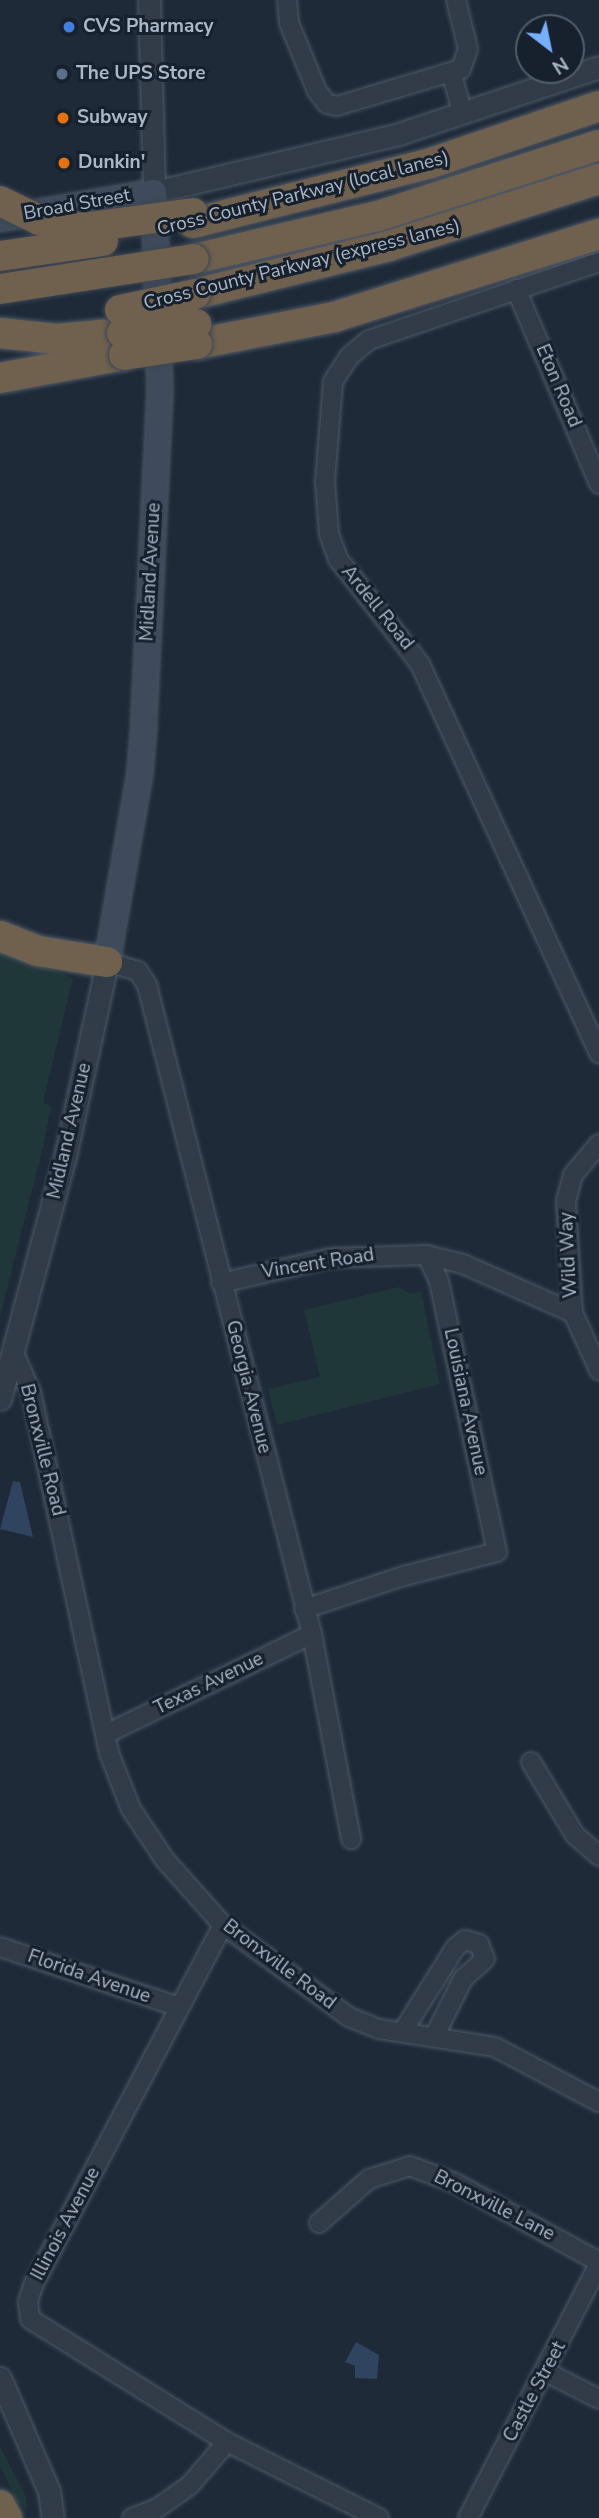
<!DOCTYPE html>
<html>
<head>
<meta charset="utf-8">
<style>
  body { margin:0 }
  #map { position:relative; width:599px; height:2518px; overflow:hidden; background:#1e2a38; font-family:"Nunito Sans",sans-serif }
  div>[style] { position:absolute }
  [style*='--x'] { left:calc(var(--x)*1px); top:calc(var(--y)*1px); width:calc(var(--w)*1px); rotate:calc(var(--a)*1deg) }
  .green>* { inset:0; background:#203739 }
  .water>* { inset:0; background:#2e445f }
  .roads { filter:drop-shadow(0 0 2px #4f5967) drop-shadow(0 0 2px #4f5967) }
  .minor>* { height:18px; margin:-9px; padding:0 9px; transform-origin:9px; border-radius:9px; background:#313c48 }
  .tertiary>* { height:21px; margin:-10.5px; padding:0 10.5px; transform-origin:10.5px; border-radius:10.5px; background:#313c48 }
  .secondary>* { height:24px; margin:-12px; padding:0 12px; transform-origin:12px; border-radius:12px; background:#3f4b5c }
  .motorway>* { height:30px; margin:-15px; padding:0 15px; transform-origin:15px; border-radius:15px; background:#6f614e }
  .bridges { filter:drop-shadow(0 0 2px #3c4653) drop-shadow(0 0 2px #3c4653) }
  .motorway-bridge>* { height:30px; margin:-15px; padding:0 15px; transform-origin:15px; border-radius:15px; background:#6f614e }
  .dots>* { width:19px; height:19px; translate:-50% -50%; box-sizing:border-box; border:4px solid #17212d; border-radius:50% }
  span { translate:-50% -50%; white-space:nowrap; text-align:center; line-height:1.15; -webkit-text-stroke:6px #17212d; paint-order:stroke }
  .poi-label { font-size:19px; color:#abb6c6; font-weight:700 }
  .left { translate:0 -50%; text-align:left }
  .street-label { font-size:19px; color:#abb6c6 }
  .north { position:absolute; left:515px; top:14px; width:70px; height:70px; box-sizing:border-box; background:#17212d; border:2px solid #525d6a; border-radius:50%; rotate:148deg; font-size:19px; font-weight:700; line-height:28px; text-align:center; color:#abb6c6 }
  .north::after { content:''; display:block; margin:auto; width:24px; height:32px; background:#77afff; clip-path:polygon(50% 0,100% 100%,50% 72%,0 100%) }
</style>
</head>
<body>
<div id="map">
  <div class="green">
    <div style="clip-path:polygon(0 950px,73px 978px,43px 1103px,51px 1106px,45px 1139px,0 1317px)"></div>
    <div style="clip-path:polygon(399px 1287px,410px 1294px,421px 1291px,440px 1384px,277px 1425px,268px 1389px,320px 1377px,304px 1310px)"></div>
    <div style="clip-path:polygon(0 2447px,26px 2496px,27px 2511px,17px 2501px,0 2466px)"></div>
  </div>
  <div class="water">
    <div style="clip-path:polygon(13px 1481px,20px 1482px,33px 1537px,0 1529px)"></div>
    <div style="clip-path:polygon(356px 2342px,379px 2355px,377px 2379px,355px 2378px,355px 2366px,345px 2362px)"></div>
  </div>
  <div class="roads">
    <div class="minor">
      <div style="--x:287;--y:0;--w:23;--a:85"></div>
      <div style="--x:289;--y:23;--w:74;--a:67.6"></div>
      <div style="--x:317;--y:91;--w:16;--a:52"></div>
      <div style="--x:327;--y:104;--w:10;--a:11"></div>
      <div style="--x:337;--y:106;--w:129;--a:-16.6"></div>
      <div style="--x:461;--y:69;--w:21;--a:-71"></div>
      <div style="--x:468;--y:49;--w:50;--a:-103.8"></div>
      <div style="--x:452;--y:75;--w:41;--a:74.6"></div>
      <div style="--x:599;--y:262;--w:243;--a:161.3"></div>
      <div style="--x:369;--y:340;--w:26;--a:140"></div>
      <div style="--x:349;--y:357;--w:30;--a:123"></div>
      <div style="--x:333;--y:382;--w:99;--a:94.6"></div>
      <div style="--x:325;--y:481;--w:53;--a:85.7"></div>
      <div style="--x:329;--y:534;--w:27;--a:70"></div>
      <div style="--x:338;--y:559;--w:133;--a:52"></div>
      <div style="--x:420;--y:664;--w:429;--a:65.3"></div>
      <div style="--x:516;--y:289;--w:212;--a:66.9"></div>
      <div style="--x:107;--y:962;--w:32;--a:16"></div>
      <div style="--x:138;--y:971;--w:17;--a:57"></div>
      <div style="--x:147;--y:985;--w:670;--a:75.74"></div>
      <div style="--x:312;--y:1634;--w:209;--a:79.2"></div>
      <div style="--x:599;--y:1144;--w:40;--a:130"></div>
      <div style="--x:573;--y:1175;--w:28;--a:105"></div>
      <div style="--x:566;--y:1202;--w:111;--a:86.4"></div>
      <div style="--x:573;--y:1313;--w:63;--a:65.5"></div>
      <div style="--x:221;--y:1283;--w:112;--a:-12.9"></div>
      <div style="--x:330;--y:1258;--w:97;--a:-1.8"></div>
      <div style="--x:427;--y:1255;--w:37;--a:14"></div>
      <div style="--x:463;--y:1264;--w:120;--a:24"></div>
      <div style="--x:13;--y:1351;--w:45;--a:66.3"></div>
      <div style="--x:31;--y:1392;--w:369;--a:77.8"></div>
      <div style="--x:109;--y:1753;--w:60;--a:68.6"></div>
      <div style="--x:131;--y:1809;--w:61;--a:56.3"></div>
      <div style="--x:165;--y:1860;--w:87;--a:48.3"></div>
      <div style="--x:223;--y:1925;--w:156;--a:36.1"></div>
      <div style="--x:349;--y:2017;--w:32;--a:22"></div>
      <div style="--x:379;--y:2029;--w:117;--a:8.8"></div>
      <div style="--x:495;--y:2047;--w:118;--a:27.9"></div>
      <div style="--x:304;--y:1609;--w:105;--a:-18.3"></div>
      <div style="--x:404;--y:1576;--w:96;--a:-14.5"></div>
      <div style="--x:497;--y:1552;--w:277;--a:-102.1"></div>
      <div style="--x:439;--y:1281;--w:29;--a:-115"></div>
      <div style="--x:106;--y:1734;--w:229;--a:-25.9"></div>
      <div style="--x:531;--y:1762;--w:85;--a:58.9"></div>
      <div style="--x:575;--y:1835;--w:32;--a:41"></div>
      <div style="--x:223;--y:1925;--w:405;--a:117.8"></div>
      <div style="--x:34;--y:2283;--w:20;--a:108"></div>
      <div style="--x:28;--y:2302;--w:17;--a:83"></div>
      <div style="--x:30;--y:2319;--w:232;--a:32"></div>
      <div style="--x:227;--y:2442;--w:170;--a:26.6"></div>
      <div style="--x:0;--y:1947;--w:189;--a:18.5"></div>
      <div style="--x:403;--y:2031;--w:98;--a:-57.9"></div>
      <div style="--x:455;--y:1948;--w:13;--a:-39"></div>
      <div style="--x:465;--y:1940;--w:15;--a:16"></div>
      <div style="--x:479;--y:1944;--w:16;--a:68"></div>
      <div style="--x:485;--y:1959;--w:30;--a:138"></div>
      <div style="--x:463;--y:1979;--w:65;--a:116.6"></div>
      <div style="--x:319;--y:2223;--w:67;--a:-41.3"></div>
      <div style="--x:369;--y:2179;--w:43;--a:-17.6"></div>
      <div style="--x:410;--y:2166;--w:48;--a:20.7"></div>
      <div style="--x:455;--y:2183;--w:164;--a:28.7"></div>
      <div style="--x:546;--y:2372;--w:59;--a:27"></div>
      <div style="--x:132;--y:2518;--w:26;--a:-21"></div>
      <div style="--x:156;--y:2509;--w:42;--a:-35.2"></div>
      <div style="--x:190;--y:2485;--w:57;--a:-49.3"></div>
      <div style="--x:468;--y:2518;--w:286;--a:-62.7"></div>
    </div>
    <div class="tertiary">
      <div style="--x:149;--y:0;--w:192;--a:88.5"></div>
      <div style="--x:154;--y:192;--w:252;--a:-13.3"></div>
      <div style="--x:399;--y:134;--w:211;--a:-18.5"></div>
      <div style="--x:0;--y:1399;--w:251;--a:-75"></div>
      <div style="--x:65;--y:1157;--w:199;--a:-77.8"></div>
      <div style="--x:0;--y:2378;--w:123;--a:66.6"></div>
      <div style="--x:49;--y:2491;--w:27;--a:82"></div>
    </div>
    <div class="secondary">
      <div style="--x:0;--y:219;--w:156;--a:-9.9"></div>
      <div style="--x:154;--y:192;--w:199;--a:88.3"></div>
      <div style="--x:160;--y:391;--w:333;--a:92.8"></div>
      <div style="--x:144;--y:724;--w:49;--a:94.7"></div>
      <div style="--x:140;--y:773;--w:192;--a:99.9"></div>
    </div>
    <div class="motorway">
      <div style="--x:193;--y:223;--w:245;--a:-14.1"></div>
      <div style="--x:431;--y:163;--w:177;--a:-18.7"></div>
      <div style="--x:194;--y:259;--w:189;--a:-13.2"></div>
      <div style="--x:378;--y:216;--w:232;--a:-17.8"></div>
      <div style="--x:195;--y:294;--w:200;--a:-13.9"></div>
      <div style="--x:389;--y:246;--w:220;--a:-17.7"></div>
      <div style="--x:0;--y:333;--w:57;--a:6"></div>
      <div style="--x:57;--y:339;--w:65;--a:-5.3"></div>
      <div style="--x:197;--y:344;--w:140;--a:-11.1"></div>
      <div style="--x:334;--y:317;--w:278;--a:-17.4"></div>
      <div style="--x:0;--y:378;--w:126;--a:-10.5"></div>
      <div style="--x:0;--y:936;--w:41;--a:21.5"></div>
      <div style="--x:38;--y:951;--w:70;--a:9.1"></div>
      <div style="--x:0;--y:2505;--w:15;--a:62"></div>
    </div>
  </div>
  <div class="bridges">
    <div class="motorway-bridge">
      <div style="--x:0;--y:201;--w:43;--a:26"></div>
      <div style="--x:39;--y:220;--w:44;--a:10.5"></div>
      <div style="--x:82;--y:228;--w:112;--a:-7.7"></div>
      <div style="--x:0;--y:256;--w:104;--a:-8.3"></div>
      <div style="--x:0;--y:289;--w:196;--a:-8.8"></div>
      <div style="--x:120;--y:310;--w:77;--a:-12"></div>
      <div style="--x:122;--y:333;--w:75;--a:-6.9"></div>
      <div style="--x:124;--y:355;--w:74;--a:-8.6"></div>
    </div>
  </div>
  <div class="dots">
    <div style="left:69px;top:27px;background:#3f7fe0"></div>
    <div style="left:62px;top:74px;background:#5c6f8a"></div>
    <div style="left:63px;top:118px;background:#e8710a"></div>
    <div style="left:64px;top:163px;background:#e8710a"></div>
  </div>
  <div class="poi-label">
    <span class="left" style="left:83px;top:27px">CVS Pharmacy</span>
    <span class="left" style="left:76px;top:74px">The UPS Store</span>
    <span class="left" style="left:77px;top:118px">Subway</span>
    <span class="left" style="left:78px;top:163px">Dunkin'</span>
  </div>
  <div class="street-label">
    <span style="left:303px;top:194px;rotate:-14deg">Cross County Parkway (local lanes)</span>
    <span style="left:77px;top:205px;rotate:-10deg">Broad Street</span>
    <span style="left:302px;top:265px;rotate:-14deg">Cross County Parkway (express lanes)</span>
    <span style="left:558px;top:386px;rotate:67deg">Eton Road</span>
    <span style="left:151px;top:572px;rotate:-87deg">Midland Avenue</span>
    <span style="left:377px;top:608px;rotate:51deg">Ardell Road</span>
    <span style="left:70px;top:1131px;rotate:-77deg">Midland Avenue</span>
    <span style="left:569px;top:1255px;rotate:-93deg">Wild Way</span>
    <span style="left:318px;top:1264px;rotate:-9deg">Vincent Road</span>
    <span style="left:248px;top:1387px;rotate:76deg">Georgia Avenue</span>
    <span style="left:465px;top:1402px;rotate:78deg">Louisiana Avenue</span>
    <span style="left:42px;top:1450px;rotate:76deg">Bronxville Road</span>
    <span style="left:209px;top:1684px;rotate:-26deg">Texas Avenue</span>
    <span style="left:279px;top:1965px;rotate:37deg">Bronxville Road</span>
    <span style="left:89px;top:1977px;rotate:19deg">Florida Avenue</span>
    <span style="left:494px;top:2206px;rotate:27deg">Bronxville Lane</span>
    <span style="left:66px;top:2224px;rotate:-62deg">Illinois Avenue</span>
    <span style="left:535px;top:2392px;rotate:-62deg">Castle Street</span>
  </div>
  <div class="north">N</div>
</div>
</body>
</html>
